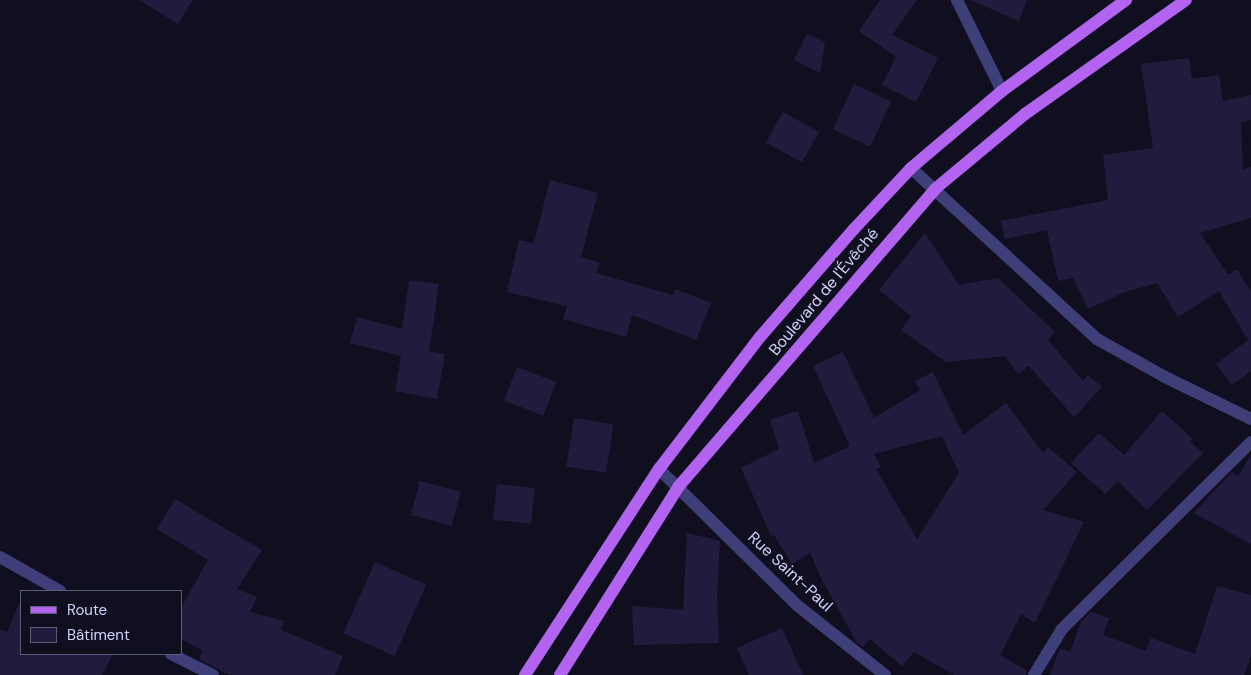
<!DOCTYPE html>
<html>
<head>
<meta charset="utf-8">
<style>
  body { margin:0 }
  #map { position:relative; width:1251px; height:675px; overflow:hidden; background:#100f1f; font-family:"DM Sans",sans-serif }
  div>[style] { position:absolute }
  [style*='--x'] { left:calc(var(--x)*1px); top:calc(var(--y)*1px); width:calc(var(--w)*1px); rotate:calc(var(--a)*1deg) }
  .building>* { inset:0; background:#211c3e; transform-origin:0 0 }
  .street>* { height:12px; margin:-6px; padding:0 6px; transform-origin:6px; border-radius:6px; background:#3e3f79 }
  .primary>* { height:12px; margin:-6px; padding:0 6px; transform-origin:6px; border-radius:6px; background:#b263f0 }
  span { translate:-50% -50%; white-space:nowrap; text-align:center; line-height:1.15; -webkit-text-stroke:4px #100f1f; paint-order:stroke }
  .street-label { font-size:16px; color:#d3d1fb }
  .legend { position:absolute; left:20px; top:590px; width:162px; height:65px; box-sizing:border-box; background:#100f1f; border:1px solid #5e5d77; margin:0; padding:6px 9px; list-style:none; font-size:15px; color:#d3d1fb }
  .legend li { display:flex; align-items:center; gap:10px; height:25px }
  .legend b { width:25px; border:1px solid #5e5d77 }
</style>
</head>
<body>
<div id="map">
  <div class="building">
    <div style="clip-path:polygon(139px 0,193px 0,178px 24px)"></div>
    <div style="clip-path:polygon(880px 0,917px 0,892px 35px,938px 58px,916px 102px,882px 85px,896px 57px,859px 31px)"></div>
    <div style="clip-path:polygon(970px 0,1027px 0,1019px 21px)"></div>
    <div style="clip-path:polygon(807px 34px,825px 42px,820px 73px,794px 60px)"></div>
    <div style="clip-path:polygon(1189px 58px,1192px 79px,1219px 75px,1223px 101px,1251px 95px,1251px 120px,1241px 122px,1243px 170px,1251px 167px,1251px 218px,1200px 233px,1228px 275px,1237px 269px,1251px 292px,1251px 371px,1232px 385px,1216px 364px,1248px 340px,1219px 291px,1178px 317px,1157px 283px,1125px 292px,1088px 309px,1073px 278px,1058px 281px,1047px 230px,1005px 239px,1001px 221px,1108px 200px,1103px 155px,1153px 148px,1141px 64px)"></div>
    <div style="left:854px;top:84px;width:41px;height:50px;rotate:25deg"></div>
    <div style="left:783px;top:112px;width:41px;height:35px;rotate:29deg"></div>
    <div style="clip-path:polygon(550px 180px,598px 193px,581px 257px,600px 263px,596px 273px,673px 295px,675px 289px,711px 303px,696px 340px,632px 315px,626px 337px,563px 319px,567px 306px,507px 292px,519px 240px,534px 243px)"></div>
    <div style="clip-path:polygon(925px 233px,959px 285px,998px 278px,1055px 332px,1048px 340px,1083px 381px,1088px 375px,1102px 387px,1074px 417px,1029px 366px,1018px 374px,1005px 356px,946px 362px,901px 330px,911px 316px,879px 290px)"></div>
    <div style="clip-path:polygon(409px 280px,439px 284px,429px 351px,445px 354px,437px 399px,395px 391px,401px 356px,350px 343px,357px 317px,402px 329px)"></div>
    <div style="clip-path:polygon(evenodd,843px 352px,874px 418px,920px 390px,915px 381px,933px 372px,963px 435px,1006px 403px,1043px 453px,1048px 447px,1077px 472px,1043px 510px,1084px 522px,1035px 623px,1021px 614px,1000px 655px,1027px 671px,1026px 675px,954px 675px,914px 652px,902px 666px,870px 639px,863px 647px,857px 643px,821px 578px,810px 553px,792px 564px,774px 535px,771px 536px,741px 468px,779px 449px,770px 419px,798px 411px,814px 463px,850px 446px,813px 366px,843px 352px,942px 436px,959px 473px,917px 539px,876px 469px,881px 467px,874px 454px,942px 436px)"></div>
    <div style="left:517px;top:367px;width:42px;height:36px;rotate:21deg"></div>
    <div style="clip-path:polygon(1162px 411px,1193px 439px,1190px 441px,1203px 453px,1147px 510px,1118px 481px,1105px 494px,1071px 463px,1099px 433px,1124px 455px)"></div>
    <div style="left:574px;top:418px;width:40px;height:49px;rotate:9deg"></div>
    <div style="clip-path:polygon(1251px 455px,1251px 544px,1194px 513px,1232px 472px,1238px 476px)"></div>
    <div style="left:420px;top:481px;width:42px;height:35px;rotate:15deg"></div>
    <div style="left:497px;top:484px;width:38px;height:36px;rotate:6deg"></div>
    <div style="clip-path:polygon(175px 499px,262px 550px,237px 589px,257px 597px,250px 612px,284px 621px,281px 630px,343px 656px,335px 675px,229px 675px,199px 659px,203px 651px,181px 639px,181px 608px,208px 560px,157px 529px)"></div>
    <div style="clip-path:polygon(687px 533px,720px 541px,717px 598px,719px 643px,634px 645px,632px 606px,683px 610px)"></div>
    <div style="left:375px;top:562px;width:56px;height:78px;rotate:24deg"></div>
    <div style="clip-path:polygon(1217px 586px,1251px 595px,1251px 656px,1244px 675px,1050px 675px,1060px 648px,1070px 652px,1081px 622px,1091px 612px,1109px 618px,1103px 635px,1146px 651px,1151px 638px,1195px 654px)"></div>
    <div style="clip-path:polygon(21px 599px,21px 654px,113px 654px,102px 675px,0 675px,0 629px,7px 632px)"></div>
    <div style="clip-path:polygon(782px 628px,803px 675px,749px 675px,737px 648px)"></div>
  </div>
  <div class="street">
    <div style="--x:957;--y:0;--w:102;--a:63.7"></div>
    <div style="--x:911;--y:168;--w:253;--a:42.6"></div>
    <div style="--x:1097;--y:339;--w:78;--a:29.2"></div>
    <div style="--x:1165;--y:377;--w:96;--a:26"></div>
    <div style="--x:659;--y:469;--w:195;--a:44.6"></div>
    <div style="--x:798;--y:606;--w:111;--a:38.4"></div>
    <div style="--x:0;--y:557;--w:69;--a:29.5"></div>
    <div style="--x:171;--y:654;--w:47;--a:26.6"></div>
    <div style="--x:1034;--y:675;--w:54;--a:-58.7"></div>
    <div style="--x:1062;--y:629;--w:266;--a:-44.7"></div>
  </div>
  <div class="primary">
    <div style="--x:525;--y:675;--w:246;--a:-57"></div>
    <div style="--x:659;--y:469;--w:166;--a:-52.6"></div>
    <div style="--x:760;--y:337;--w:143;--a:-49"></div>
    <div style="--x:854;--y:229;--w:83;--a:-46.9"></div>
    <div style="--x:911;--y:168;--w:119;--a:-40.2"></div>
    <div style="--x:1002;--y:91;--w:154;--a:-36.3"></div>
    <div style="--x:560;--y:675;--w:223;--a:-57.8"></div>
    <div style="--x:679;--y:486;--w:392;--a:-49.2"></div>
    <div style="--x:935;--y:189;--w:117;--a:-39.8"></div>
    <div style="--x:1025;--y:114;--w:197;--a:-35.3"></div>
  </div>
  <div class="street-label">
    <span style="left:824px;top:292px;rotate:-50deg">Boulevard de l'Évêché</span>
    <span style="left:790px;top:572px;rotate:43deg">Rue Saint-Paul</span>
  </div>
  <ul class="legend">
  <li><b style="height:6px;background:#b263f0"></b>Route</li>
  <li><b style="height:14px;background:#211c3e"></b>Bâtiment</li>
  </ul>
</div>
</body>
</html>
